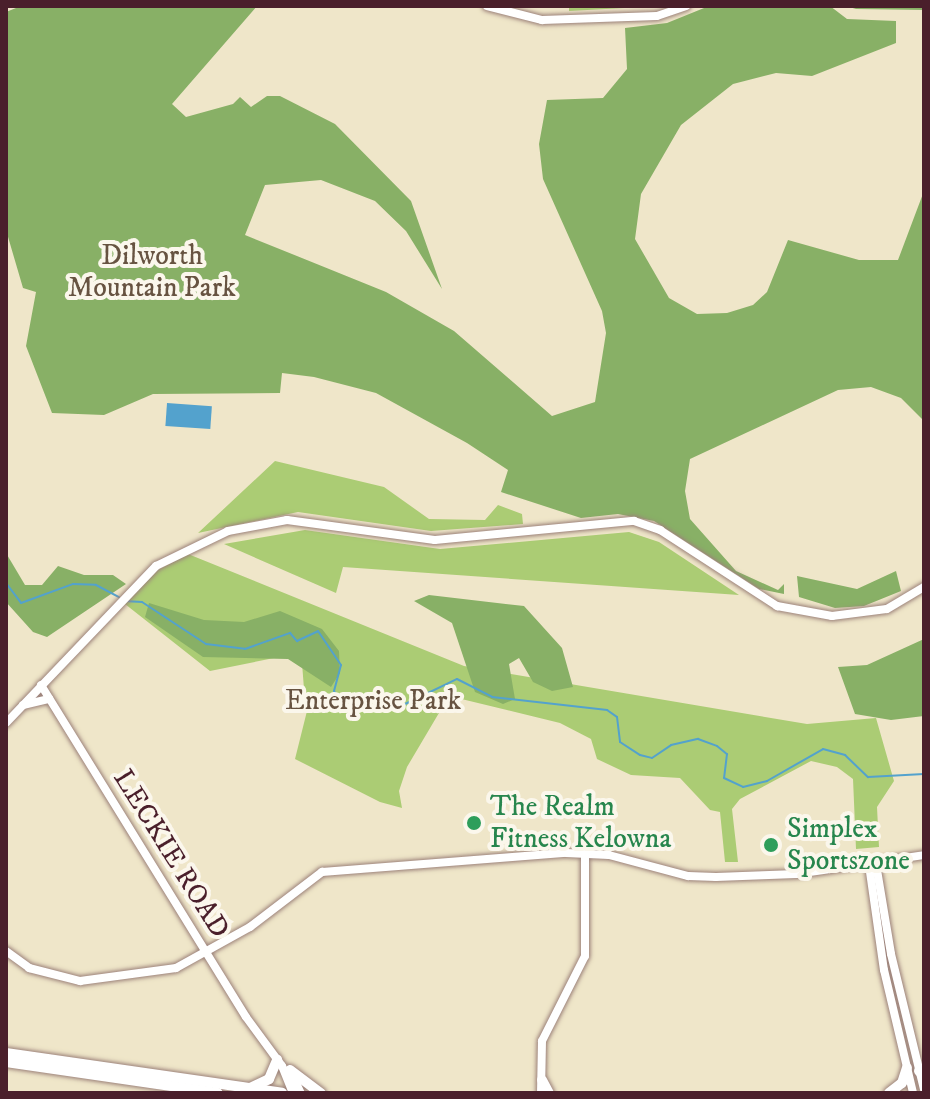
<!DOCTYPE html>
<style>
body{margin:0}
#map{position:relative;width:930px;height:1099px;overflow:hidden;background:#efe6c9;font-family:"IM FELL DW Pica",serif}
div>[style]{position:absolute}
.green>*{inset:0;background:#abcc74}
.forest>*{inset:0;background:#88b066}
.water>*{inset:0;background:#53a2cd;transform-origin:0 0}
.stream>*{height:2px;margin:-1px;padding:0 1px;transform-origin:1px;border-radius:1px;background:#53a2cd}
.roads{filter:drop-shadow(0 0 2px #9c827a) drop-shadow(0 0 2px #9c827a)}
.secondary>*{height:8px;margin:-4px;padding:0 4px;transform-origin:4px;border-radius:4px;background:#fff}
.highway>*{height:10px;margin:-5px;padding:0 5px;transform-origin:5px;border-radius:5px;background:#fff}
.dots>*{width:22px;height:22px;translate:-50% -50%;box-sizing:border-box;border:4px solid #fbf7ec;border-radius:50%}
span{translate:-50% -50%;white-space:nowrap;text-align:center;line-height:1.15;-webkit-text-stroke:8px #fbf7ec;paint-order:stroke}
.park-label{font-size:28px;color:#675341}
.leisure-label{font-size:28px;color:#27864d}
.left{translate:0 -50%;text-align:left}
.street-label{font-size:28px;color:#4a1f2b}
.frame{position:absolute;inset:0;border:8px solid #4a1f2b;pointer-events:none}
</style>
<div id="map">
<div class="green">
<div style="clip-path:polygon(569px 6px,661px 6px,569px 11px)"></div>
<div style="clip-path:polygon(275px 461px,384px 487px,429px 519px,485px 520px,498px 505px,522px 514px,523px 524px,431px 531px,298px 512px,198px 533px)"></div>
<div style="clip-path:polygon(305px 530px,440px 549px,629px 532px,659px 542px,739px 595px,343px 567px,336px 593px,224px 544px)"></div>
<div style="clip-path:polygon(188px 554px,464px 666px,807px 724px,876px 718px,894px 781px,877px 807px,879px 847px,856px 849px,853px 779px,837px 767px,811px 761px,740px 799px,732px 809px,738px 862px,725px 862px,720px 812px,710px 810px,680px 778px,631px 775px,597px 759px,591px 739px,560px 723px,449px 696px,407px 767px,399px 791px,402px 808px,380px 802px,295px 759px,310px 699px,304px 689px,302px 663px,289px 655px,210px 671px,125px 604px,158px 570px)"></div>
</div>
<div class="forest">
<div style="clip-path:polygon(21px 6px,257px 6px,172px 104px,186px 117px,233px 104px,240px 97px,251px 107px,267px 96px,280px 96px,335px 124px,411px 201px,442px 289px,406px 231px,375px 201px,321px 180px,265px 185px,245px 235px,386px 292px,454px 331px,552px 416px,595px 402px,606px 333px,602px 311px,543px 179px,539px 144px,547px 100px,603px 98px,627px 69px,625px 28px,667px 23px,709px 6px,830px 6px,847px 19px,896px 21px,896px 43px,812px 76px,776px 73px,733px 84px,681px 125px,641px 194px,635px 239px,669px 298px,697px 314px,727px 313px,753px 305px,767px 292px,788px 240px,859px 260px,898px 260px,924px 191px,924px 421px,901px 398px,871px 387px,838px 390px,690px 459px,685px 491px,690px 519px,736px 571px,778px 590px,784px 584px,784px 594px,759px 589px,654px 521px,618px 514px,581px 518px,501px 492px,508px 470px,467px 443px,376px 393px,314px 377px,282px 373px,280px 393px,153px 394px,104px 415px,52px 413px,26px 346px,36px 292px,23px 288px,6px 230px,6px 12px)"></div>
<div style="clip-path:polygon(846px 6px,924px 6px,924px 10px,856px 9px)"></div>
<div style="clip-path:polygon(6px 553px,25px 585px,42px 585px,58px 566px,84px 575px,113px 575px,126px 584px,47px 637px,33px 632px,6px 602px)"></div>
<div style="clip-path:polygon(896px 571px,901px 591px,864px 606px,835px 608px,799px 597px,797px 576px,857px 589px)"></div>
<div style="clip-path:polygon(429px 595px,524px 606px,562px 648px,573px 687px,552px 691px,533px 682px,519px 658px,509px 664px,515px 699px,503px 704px,475px 692px,452px 623px,414px 601px)"></div>
<div style="clip-path:polygon(149px 603px,204px 620px,244px 622px,280px 611px,322px 629px,339px 651px,340px 673px,331px 687px,288px 659px,203px 657px,145px 617px)"></div>
<div style="clip-path:polygon(924px 639px,924px 716px,891px 720px,855px 714px,838px 667px,867px 665px)"></div>
</div>
<div class="water">
<div style="left:167px;top:403px;width:45px;height:23px;rotate:4deg"></div>
</div>
<div class="stream">
<div style="left:6px;top:583px;width:25px;rotate:53deg"></div>
<div style="left:21px;top:603px;width:55px;rotate:-20.1deg"></div>
<div style="left:73px;top:584px;width:23px;rotate:2deg"></div>
<div style="left:96px;top:585px;width:26px;rotate:28deg"></div>
<div style="left:124px;top:601px;width:18px;rotate:3deg"></div>
<div style="left:142px;top:602px;width:77px;rotate:33.3deg"></div>
<div style="left:206px;top:644px;width:39px;rotate:7deg"></div>
<div style="left:245px;top:649px;width:48px;rotate:-19.6deg"></div>
<div style="left:290px;top:633px;width:11px;rotate:49deg"></div>
<div style="left:297px;top:641px;width:23px;rotate:-25deg"></div>
<div style="left:318px;top:631px;width:41px;rotate:55.9deg"></div>
<div style="left:341px;top:665px;width:27px;rotate:105deg"></div>
<div style="left:334px;top:691px;width:8px;rotate:60deg"></div>
<div style="left:338px;top:698px;width:26px;rotate:16deg"></div>
<div style="left:363px;top:705px;width:36px;rotate:3deg"></div>
<div style="left:399px;top:707px;width:64px;rotate:-25.8deg"></div>
<div style="left:457px;top:679px;width:39px;rotate:27deg"></div>
<div style="left:492px;top:697px;width:116px;rotate:6.4deg"></div>
<div style="left:607px;top:710px;width:12px;rotate:35deg"></div>
<div style="left:617px;top:717px;width:25px;rotate:83deg"></div>
<div style="left:620px;top:742px;width:24px;rotate:33deg"></div>
<div style="left:640px;top:755px;width:12px;rotate:14deg"></div>
<div style="left:652px;top:758px;width:23px;rotate:-34deg"></div>
<div style="left:671px;top:745px;width:28px;rotate:-13deg"></div>
<div style="left:698px;top:739px;width:20px;rotate:20deg"></div>
<div style="left:717px;top:746px;width:13px;rotate:39deg"></div>
<div style="left:727px;top:754px;width:24px;rotate:97deg"></div>
<div style="left:724px;top:778px;width:21px;rotate:25deg"></div>
<div style="left:743px;top:787px;width:25px;rotate:-14deg"></div>
<div style="left:767px;top:781px;width:64px;rotate:-29.7deg"></div>
<div style="left:823px;top:749px;width:23px;rotate:15deg"></div>
<div style="left:845px;top:755px;width:32px;rotate:44deg"></div>
<div style="left:868px;top:777px;width:56px;rotate:-3.1deg"></div>
</div>
<div class="roads">
<div class="secondary">
<div style="left:487px;top:6px;width:57px;rotate:14.3deg"></div>
<div style="left:542px;top:20px;width:115px;rotate:-2deg"></div>
<div style="left:657px;top:16px;width:31px;rotate:-19deg"></div>
<div style="left:41px;top:685px;width:390px;rotate:58.3deg"></div>
<div style="left:246px;top:1017px;width:61px;rotate:53.7deg"></div>
<div style="left:282px;top:1066px;width:29px;rotate:68deg"></div>
<div style="left:23px;top:705px;width:27px;rotate:-13deg"></div>
<div style="left:6px;top:723px;width:217px;rotate:-46.3deg"></div>
<div style="left:156px;top:566px;width:80px;rotate:-25.9deg"></div>
<div style="left:228px;top:531px;width:60px;rotate:-10.6deg"></div>
<div style="left:287px;top:520px;width:149px;rotate:7.7deg"></div>
<div style="left:435px;top:540px;width:200px;rotate:-5.5deg"></div>
<div style="left:634px;top:521px;width:28px;rotate:19deg"></div>
<div style="left:660px;top:530px;width:140px;rotate:33deg"></div>
<div style="left:777px;top:606px;width:56px;rotate:10.3deg"></div>
<div style="left:832px;top:616px;width:55px;rotate:-7.3deg"></div>
<div style="left:887px;top:609px;width:43px;rotate:-30.7deg"></div>
<div style="left:876px;top:864px;width:91px;rotate:80.5deg"></div>
<div style="left:891px;top:954px;width:139px;rotate:76.3deg"></div>
<div style="left:869px;top:865px;width:106px;rotate:81.9deg"></div>
<div style="left:884px;top:970px;width:126px;rotate:76.7deg"></div>
<div style="left:6px;top:951px;width:29px;rotate:36deg"></div>
<div style="left:29px;top:968px;width:53px;rotate:14.3deg"></div>
<div style="left:80px;top:981px;width:97px;rotate:-7.7deg"></div>
<div style="left:176px;top:968px;width:85px;rotate:-29deg"></div>
<div style="left:250px;top:927px;width:91px;rotate:-37.4deg"></div>
<div style="left:322px;top:872px;width:245px;rotate:-4.5deg"></div>
<div style="left:566px;top:853px;width:43px;rotate:2.7deg"></div>
<div style="left:609px;top:855px;width:82px;rotate:14.9deg"></div>
<div style="left:688px;top:876px;width:28px;rotate:2deg"></div>
<div style="left:716px;top:877px;width:80px;rotate:-2.1deg"></div>
<div style="left:796px;top:874px;width:129px;rotate:-8.4deg"></div>
<div style="left:291px;top:1072px;width:23px;rotate:65deg"></div>
<div style="left:541px;top:1093px;width:52px;rotate:-88.9deg"></div>
<div style="left:542px;top:1041px;width:95px;rotate:-63.2deg"></div>
<div style="left:585px;top:956px;width:102px;rotate:-90deg"></div>
</div>
<div class="highway">
<div style="left:6px;top:1053px;width:279px;rotate:8.2deg"></div>
<div style="left:6px;top:1062px;width:214px;rotate:8.3deg"></div>
<div style="left:290px;top:1070px;width:39px;rotate:37deg"></div>
<div style="left:919px;top:1071px;width:6px;rotate:39deg"></div>
<div style="left:542px;top:1080px;width:15px;rotate:62deg"></div>
<div style="left:250px;top:1088px;width:21px;rotate:-25deg"></div>
<div style="left:269px;top:1079px;width:21px;rotate:-67deg"></div>
<div style="left:889px;top:1093px;width:16px;rotate:-38deg"></div>
<div style="left:902px;top:1083px;width:16px;rotate:-72deg"></div>
</div>
</div>
<div class="dots">
<div style="left:474px;top:823px;background:#2e9e5b"></div>
<div style="left:771px;top:845px;background:#2e9e5b"></div>
</div>
<div class="park-label">
<span style="left:152px;top:272px">Dilworth<br>Mountain Park</span>
<span style="left:373px;top:701px">Enterprise Park</span>
</div>
<div class="leisure-label">
<span class="left" style="left:490px;top:823px">The Realm<br>Fitness Kelowna</span>
<span class="left" style="left:787px;top:845px">Simplex<br>Sportszone</span>
</div>
<div class="street-label">
<span style="left:171px;top:854px;rotate:58deg">LECKIE ROAD</span>
</div>
<div class="frame"></div>
</div>
